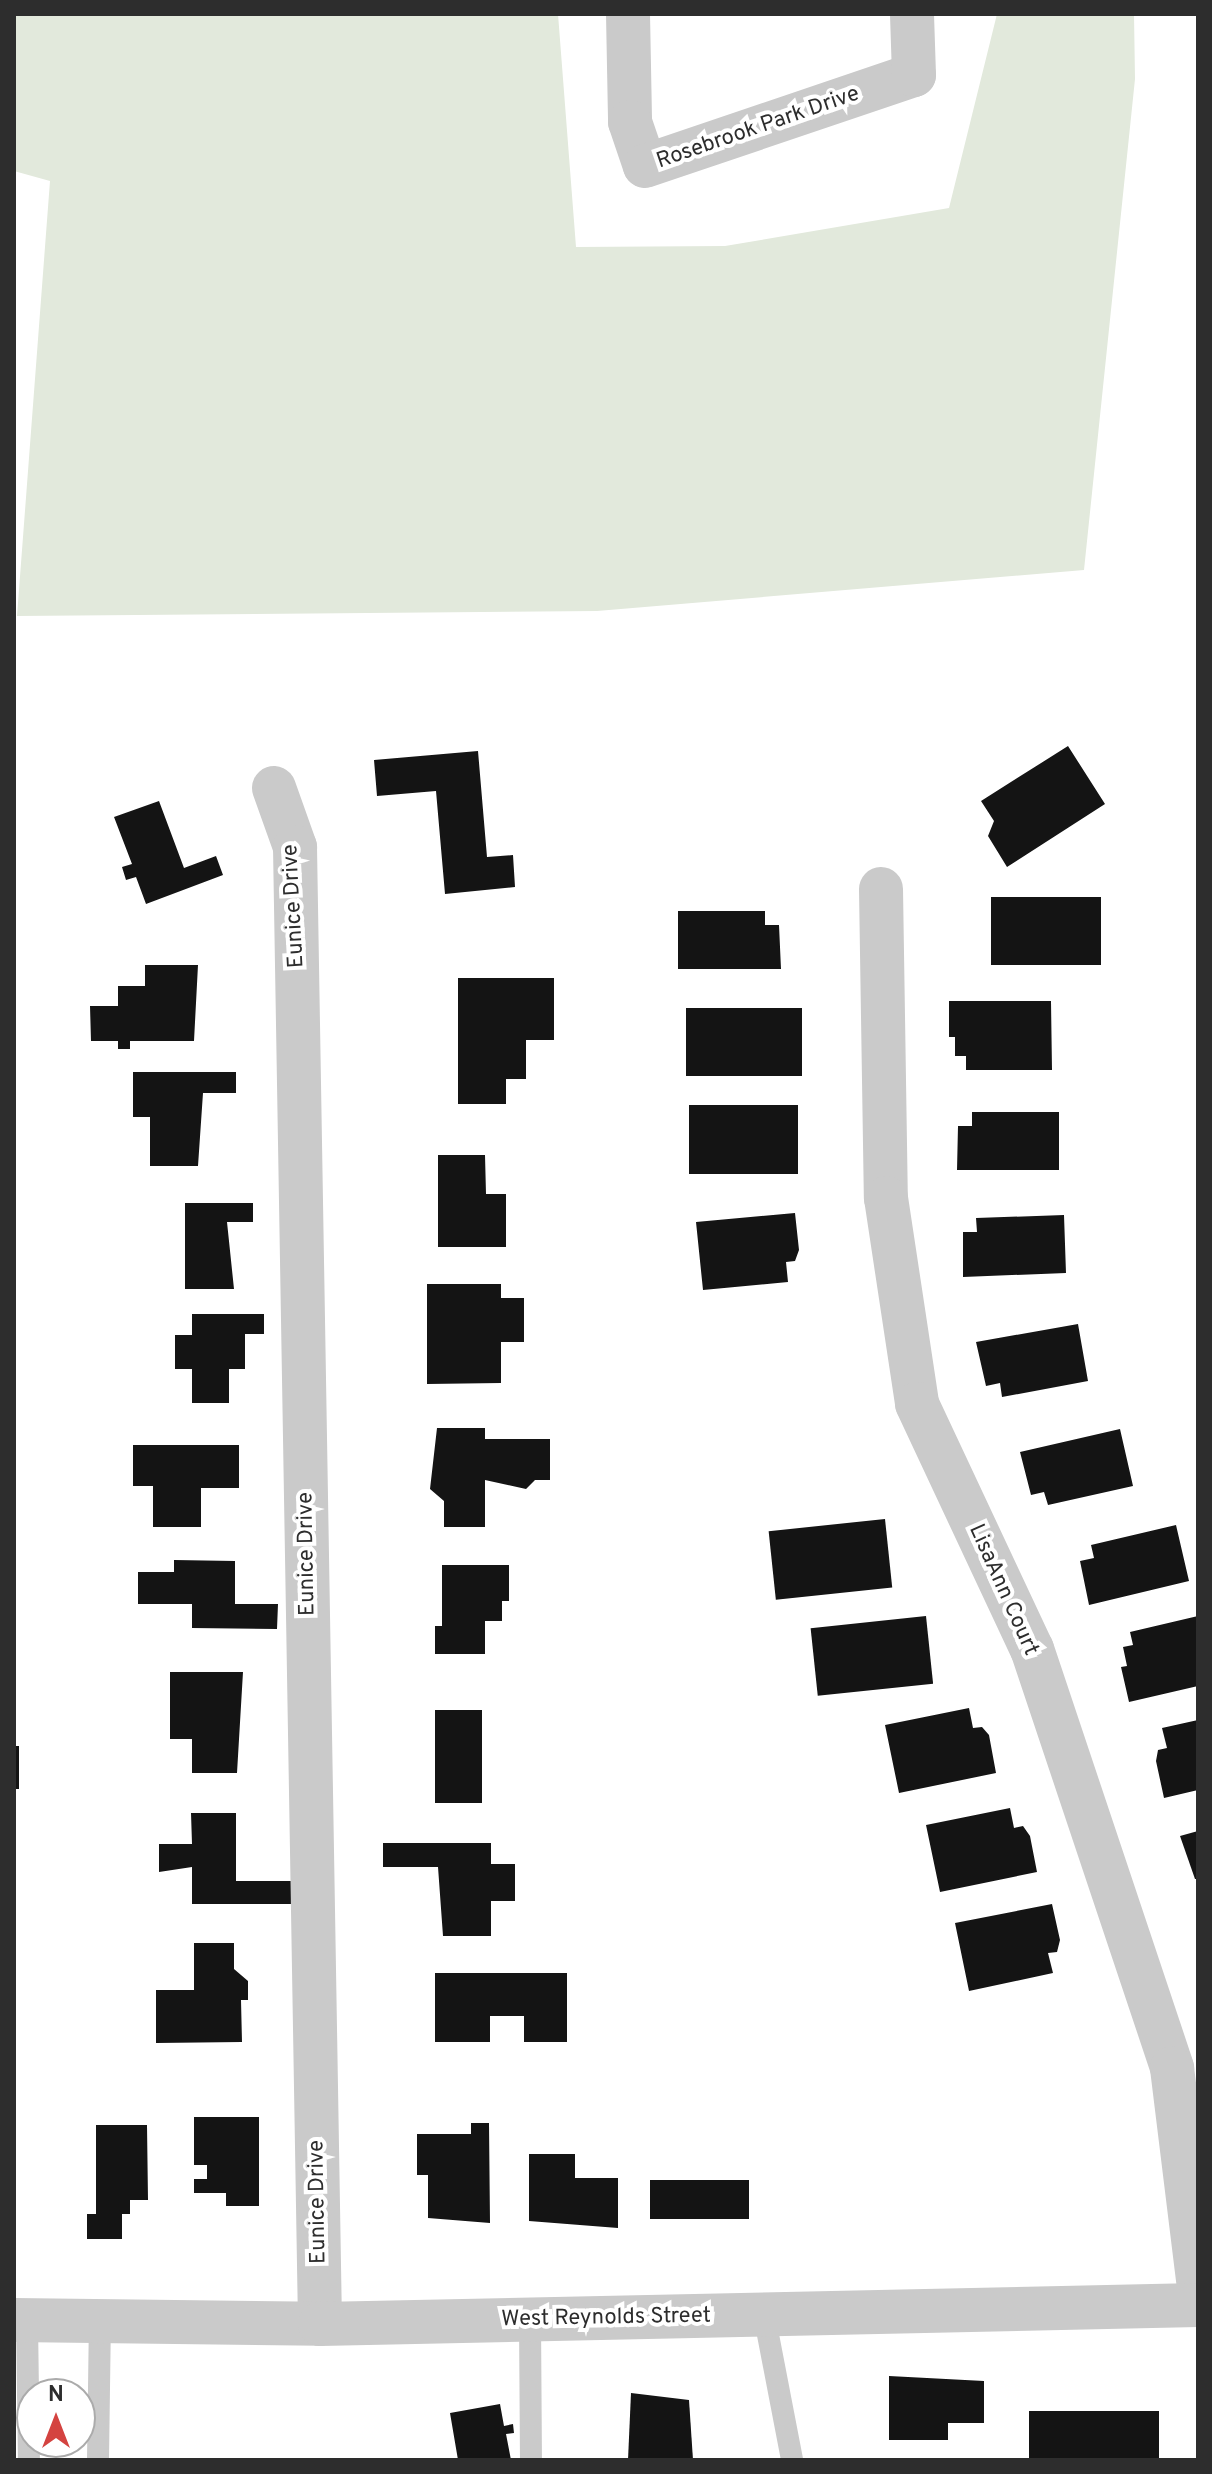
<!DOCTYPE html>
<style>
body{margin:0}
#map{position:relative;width:1212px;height:2474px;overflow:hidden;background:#fff;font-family:Overpass,sans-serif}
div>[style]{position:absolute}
.green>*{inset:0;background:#e2e9dc}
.building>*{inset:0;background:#141414;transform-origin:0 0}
.service>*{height:22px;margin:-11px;padding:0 11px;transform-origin:11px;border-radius:11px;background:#cacaca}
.minor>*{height:44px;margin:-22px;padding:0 22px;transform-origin:22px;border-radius:22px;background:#cacaca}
span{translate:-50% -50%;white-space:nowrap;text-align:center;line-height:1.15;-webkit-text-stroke:8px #fff;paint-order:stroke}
.street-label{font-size:22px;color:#2d2d2d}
.frame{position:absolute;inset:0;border:16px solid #2d2d2d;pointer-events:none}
.north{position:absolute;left:16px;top:2378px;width:80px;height:80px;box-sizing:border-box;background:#fff;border:2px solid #ababab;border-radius:50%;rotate:0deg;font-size:22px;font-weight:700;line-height:32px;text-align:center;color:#2d2d2d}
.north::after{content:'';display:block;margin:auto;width:28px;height:36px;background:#d44340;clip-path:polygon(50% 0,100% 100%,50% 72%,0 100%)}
</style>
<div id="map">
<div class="green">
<div style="clip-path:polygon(14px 14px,558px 14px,576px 247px,725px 246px,949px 208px,997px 14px,1134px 14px,1135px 79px,1084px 570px,597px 611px,17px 616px,50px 181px,14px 171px)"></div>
</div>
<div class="building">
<div style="clip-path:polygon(1068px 746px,1105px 804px,1007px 867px,988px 836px,994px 821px,981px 801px)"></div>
<div style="clip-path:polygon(478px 751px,487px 857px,513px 855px,515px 887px,445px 894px,436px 791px,377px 796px,374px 760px)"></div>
<div style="clip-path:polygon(159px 801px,184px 868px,216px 856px,223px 875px,146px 904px,136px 877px,126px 880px,122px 867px,132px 864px,114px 817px)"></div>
<div style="left:991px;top:897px;width:110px;height:68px"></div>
<div style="clip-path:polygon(678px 911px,765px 911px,765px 925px,779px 925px,781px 969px,678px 969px)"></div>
<div style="clip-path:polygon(145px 965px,198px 965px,194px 1041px,130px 1041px,130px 1049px,118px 1049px,118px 1041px,91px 1041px,90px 1006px,118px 1006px,118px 986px,145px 986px)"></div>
<div style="clip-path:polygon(458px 978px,554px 978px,554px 1040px,526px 1040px,526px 1079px,506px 1079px,506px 1104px,458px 1104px)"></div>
<div style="clip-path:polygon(949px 1001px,1051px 1001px,1052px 1070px,966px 1070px,966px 1056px,955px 1056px,955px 1037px,949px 1037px)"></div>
<div style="left:686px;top:1008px;width:116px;height:68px"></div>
<div style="clip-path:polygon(133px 1072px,236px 1072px,236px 1093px,203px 1093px,198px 1166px,150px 1166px,150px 1117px,133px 1117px)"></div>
<div style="left:689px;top:1105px;width:109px;height:69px"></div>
<div style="clip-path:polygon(972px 1112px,1059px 1112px,1059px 1170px,957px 1170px,958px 1126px,972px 1126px)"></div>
<div style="clip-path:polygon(438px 1155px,485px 1155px,486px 1194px,506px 1194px,506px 1247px,438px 1247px)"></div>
<div style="clip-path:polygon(185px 1203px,253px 1203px,253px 1222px,227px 1222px,234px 1289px,185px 1289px)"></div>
<div style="clip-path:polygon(795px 1213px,799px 1250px,795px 1261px,786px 1262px,788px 1282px,703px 1290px,696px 1222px)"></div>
<div style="clip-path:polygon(1064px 1215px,1066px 1273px,963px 1277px,963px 1232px,977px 1232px,976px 1218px)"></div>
<div style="clip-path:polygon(427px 1284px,501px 1284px,501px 1298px,524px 1298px,524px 1342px,501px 1342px,501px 1383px,427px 1384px)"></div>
<div style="clip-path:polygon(192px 1314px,264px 1314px,264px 1334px,245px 1334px,245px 1369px,229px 1369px,229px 1403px,192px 1403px,192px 1369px,175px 1369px,175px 1335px,192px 1335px)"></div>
<div style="clip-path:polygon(1078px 1324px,1088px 1381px,1002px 1397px,1000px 1383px,986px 1386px,976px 1342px)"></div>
<div style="clip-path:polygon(437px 1428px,485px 1428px,485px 1439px,550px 1439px,550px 1480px,535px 1480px,526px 1489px,485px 1480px,485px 1527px,444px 1527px,444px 1501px,430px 1489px)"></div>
<div style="clip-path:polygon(1120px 1429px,1133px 1486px,1048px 1505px,1044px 1492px,1031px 1495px,1020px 1452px)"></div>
<div style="clip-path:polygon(133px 1445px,239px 1445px,239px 1488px,201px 1488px,201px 1527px,153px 1527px,153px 1486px,133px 1486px)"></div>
<div style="left:885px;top:1519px;width:69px;height:117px;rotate:84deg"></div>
<div style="clip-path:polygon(1176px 1525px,1189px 1581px,1089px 1605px,1080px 1561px,1094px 1558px,1091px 1545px)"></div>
<div style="clip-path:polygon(174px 1560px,235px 1561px,235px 1604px,278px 1604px,277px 1629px,192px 1628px,192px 1604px,138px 1604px,138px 1572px,174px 1572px)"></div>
<div style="clip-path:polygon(442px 1565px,509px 1565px,509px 1601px,502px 1601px,502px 1621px,485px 1621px,485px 1654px,435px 1654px,435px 1626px,442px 1626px)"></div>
<div style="left:926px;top:1616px;width:68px;height:116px;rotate:84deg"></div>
<div style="clip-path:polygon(1198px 1616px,1198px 1686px,1129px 1702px,1121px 1667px,1127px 1666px,1123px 1647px,1133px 1645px,1130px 1632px)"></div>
<div style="clip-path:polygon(170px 1672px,243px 1672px,237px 1773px,192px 1773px,192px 1739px,170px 1739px)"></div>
<div style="clip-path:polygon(969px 1708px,973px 1728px,982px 1727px,989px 1735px,996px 1773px,899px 1793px,885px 1725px)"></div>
<div style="left:435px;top:1710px;width:47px;height:93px"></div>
<div style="clip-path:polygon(1198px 1720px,1198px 1790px,1164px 1798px,1156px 1761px,1158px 1750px,1167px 1748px,1162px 1728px)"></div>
<div style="left:14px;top:1746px;width:5px;height:43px"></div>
<div style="clip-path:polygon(1010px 1808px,1014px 1828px,1023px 1826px,1030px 1836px,1037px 1872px,940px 1892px,926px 1825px)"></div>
<div style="clip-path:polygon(191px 1813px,236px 1813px,236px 1881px,296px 1881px,296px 1904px,192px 1904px,192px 1867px,159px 1872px,159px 1844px,192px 1844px)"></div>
<div style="clip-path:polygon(1198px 1831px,1198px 1879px,1195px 1879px,1180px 1836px)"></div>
<div style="clip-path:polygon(383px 1843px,491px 1843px,491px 1864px,515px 1864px,515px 1901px,491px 1901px,491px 1936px,443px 1936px,438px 1867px,383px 1867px)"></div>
<div style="clip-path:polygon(1052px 1904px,1060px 1940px,1057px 1952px,1048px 1953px,1053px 1973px,969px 1991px,955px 1923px)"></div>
<div style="clip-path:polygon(194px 1943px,234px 1943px,234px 1969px,248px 1981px,248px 2000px,241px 2000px,242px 2042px,156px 2043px,156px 1990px,194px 1990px)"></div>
<div style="clip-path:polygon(435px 1973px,567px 1973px,567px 2042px,524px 2042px,524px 2016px,490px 2016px,490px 2042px,435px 2042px)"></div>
<div style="clip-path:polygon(194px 2117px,259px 2117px,259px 2206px,226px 2206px,226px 2193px,194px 2193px,194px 2179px,207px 2179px,207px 2165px,194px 2165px)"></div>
<div style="clip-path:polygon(471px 2123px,489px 2123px,490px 2223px,428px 2218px,428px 2175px,417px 2175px,417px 2134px,471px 2134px)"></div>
<div style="clip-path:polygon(96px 2125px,147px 2125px,148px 2200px,130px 2200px,130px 2214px,122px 2214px,122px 2239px,87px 2239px,87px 2214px,96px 2214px)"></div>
<div style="clip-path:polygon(529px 2154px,575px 2154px,575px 2178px,618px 2178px,618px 2228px,529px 2221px)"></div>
<div style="left:650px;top:2180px;width:99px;height:39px"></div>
<div style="clip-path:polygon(889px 2376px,984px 2381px,984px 2423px,948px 2423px,948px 2440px,889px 2440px)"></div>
<div style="clip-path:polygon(631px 2393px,689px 2400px,693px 2460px,628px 2460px)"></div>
<div style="clip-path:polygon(500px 2404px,504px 2426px,513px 2424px,514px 2433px,506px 2434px,511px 2460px,458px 2460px,450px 2413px)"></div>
<div style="left:1029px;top:2411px;width:130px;height:49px"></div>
</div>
<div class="service">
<div style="left:764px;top:2314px;width:149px;rotate:79.1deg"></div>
<div style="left:530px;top:2320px;width:140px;rotate:89.6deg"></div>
<div style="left:27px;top:2322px;width:138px;rotate:89.2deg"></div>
<div style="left:98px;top:2460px;width:137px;rotate:-89.2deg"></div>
</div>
<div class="minor">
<div style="left:628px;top:14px;width:108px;rotate:88.9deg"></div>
<div style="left:630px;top:122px;width:46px;rotate:71.2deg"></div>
<div style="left:645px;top:166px;width:284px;rotate:-18.7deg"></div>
<div style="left:914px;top:75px;width:61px;rotate:-91.9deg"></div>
<div style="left:274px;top:788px;width:63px;rotate:70.4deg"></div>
<div style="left:295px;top:847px;width:1477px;rotate:89.03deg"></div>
<div style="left:881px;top:889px;width:309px;rotate:89.1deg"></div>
<div style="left:886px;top:1198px;width:208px;rotate:81.4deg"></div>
<div style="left:917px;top:1404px;width:271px;rotate:64.9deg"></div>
<div style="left:1032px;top:1649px;width:442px;rotate:71.5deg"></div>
<div style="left:1172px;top:2068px;width:215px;rotate:83deg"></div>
<div style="left:14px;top:2320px;width:306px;rotate:0.7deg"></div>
<div style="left:320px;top:2324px;width:878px;rotate:-1.24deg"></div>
</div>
<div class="street-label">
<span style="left:758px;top:128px;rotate:-19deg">Rosebrook Park Drive</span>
<span style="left:294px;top:906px;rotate:-93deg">Eunice Drive</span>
<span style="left:307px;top:1554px;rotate:-91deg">Eunice Drive</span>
<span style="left:1003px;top:1590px;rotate:66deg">LisaAnn Court</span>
<span style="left:318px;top:2202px;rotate:-91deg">Eunice Drive</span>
<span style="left:606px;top:2318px;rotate:-1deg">West Reynolds Street</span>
</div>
<div class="frame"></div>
<div class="north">N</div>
</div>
